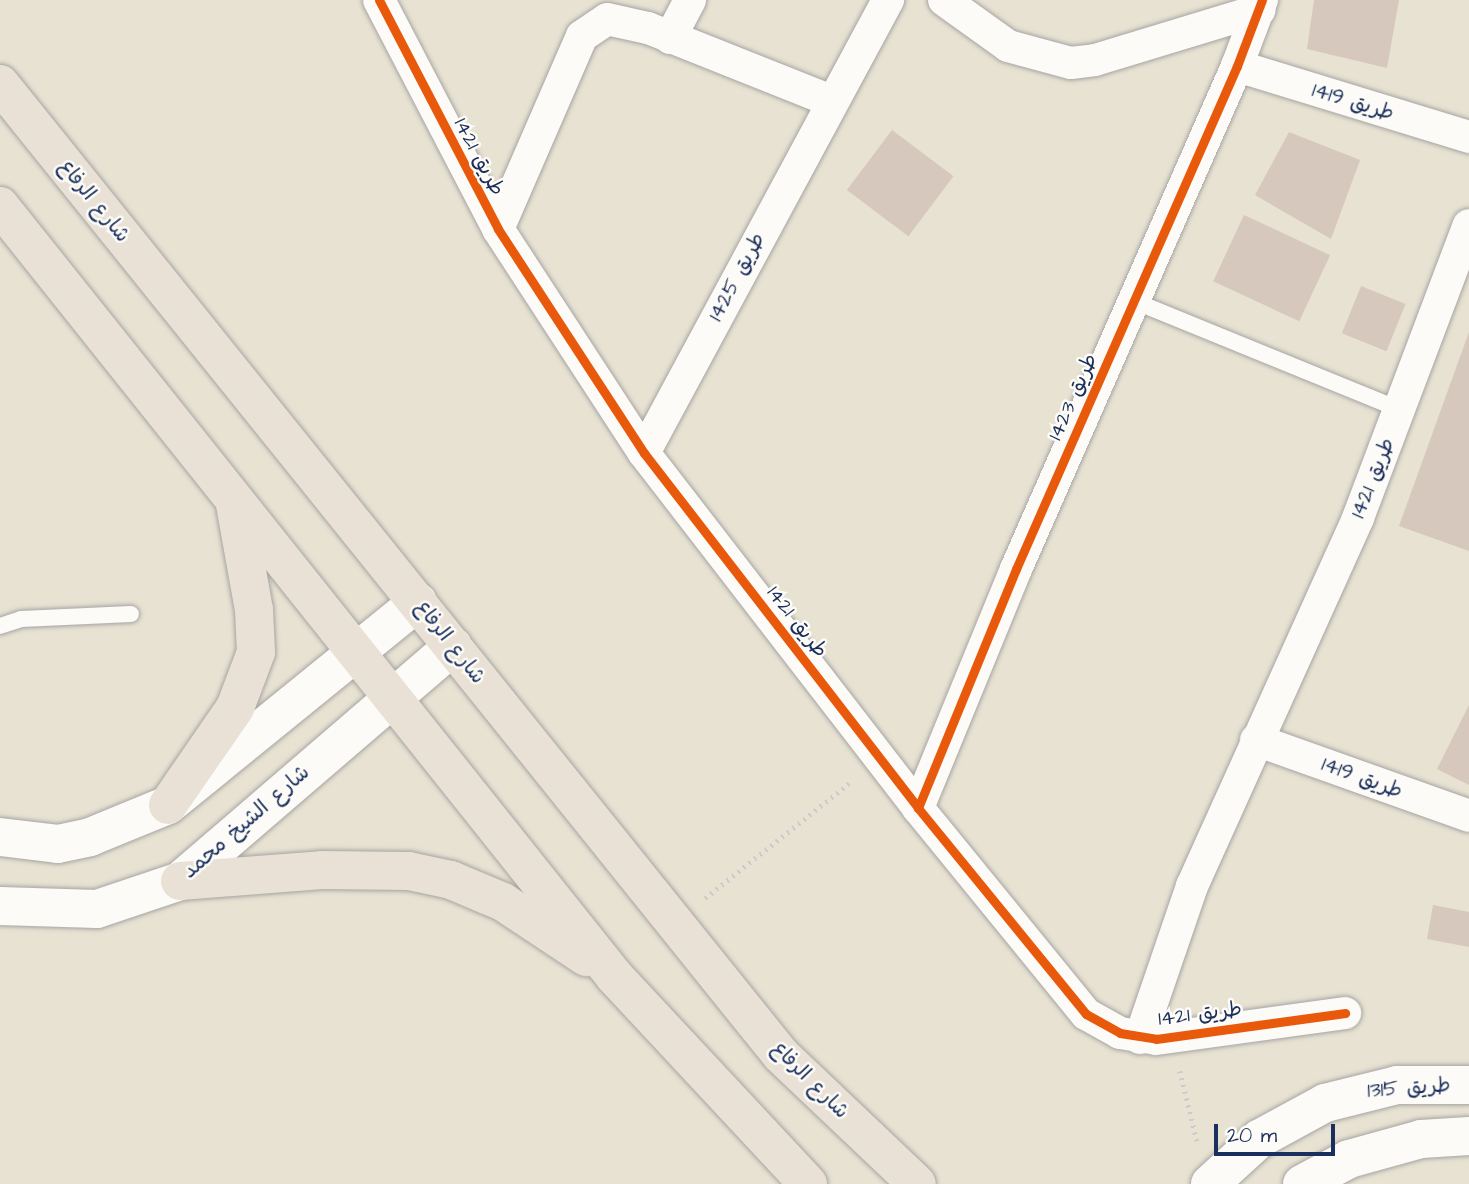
<!DOCTYPE html>
<meta charset="utf-8">
<style>
body{margin:0}
#map{position:relative;width:1469px;height:1184px;overflow:hidden;background:#e8e2d3;font-family:"Architects Daughter","Playpen Sans Arabic",sans-serif}
div>[style]{position:absolute}
.building>*{inset:0;background:#d6c8bc;transform-origin:0 0}
.path>*{height:4.5px;margin-top:-2.25px;transform-origin:0;background:repeating-linear-gradient(90deg,#cbcbcb 0 2px,transparent 0 7px)}
.roads{filter:drop-shadow(0 0 2px #a6a5a2) drop-shadow(0 0 2px #a6a5a2)}
.service>*{height:16px;margin:-8px;padding:0 8px;transform-origin:8px;border-radius:8px;background:#fcfbf8}
.minor>*{height:32px;margin:-16px;padding:0 16px;transform-origin:16px;border-radius:16px;background:#fcfbf8}
.tertiary>*{height:38px;margin:-19px;padding:0 19px;transform-origin:19px;border-radius:19px;background:#fcfbf8}
.primary>*{height:38px;margin:-19px;padding:0 19px;transform-origin:19px;border-radius:19px;background:#e9e1d5}
.cycleway>*{height:9px;margin:-4.5px;padding:0 4.5px;transform-origin:4.5px;border-radius:4.5px;background:#e8590c}
span{translate:-50% -50%;white-space:nowrap;text-align:center;line-height:1.15;-webkit-text-stroke:5px #fdfcf7;paint-order:stroke}
.street-label{font-size:21px;color:#1b2f5e}
.scale{position:absolute;left:1214px;top:1124px;width:121px;height:32px;box-sizing:border-box;border:4px solid #1b2f5e;border-top:0;padding-left:9px;font-size:21px;line-height:24px;white-space:nowrap;color:#1b2f5e;-webkit-text-stroke:5px #fdfcf7;paint-order:stroke}
</style>
<div id="map">
<div class="building">
<div style="clip-path:polygon(1314px 0,1399px 0,1387px 68px,1307px 49px)"></div>
<div style="left:892px;top:130px;width:77px;height:75px;rotate:37deg"></div>
<div style="clip-path:polygon(1289px 132px,1360px 160px,1331px 239px,1255px 195px)"></div>
<div style="left:1244px;top:215px;width:95px;height:73px;rotate:25deg"></div>
<div style="left:1361px;top:286px;width:48px;height:51px;rotate:22deg"></div>
<div style="clip-path:polygon(1469px 332px,1469px 551px,1399px 526px)"></div>
<div style="clip-path:polygon(1469px 705px,1469px 785px,1437px 769px)"></div>
<div style="clip-path:polygon(1433px 905px,1469px 912px,1469px 947px,1427px 939px)"></div>
</div>
<div class="path">
<div style="left:705px;top:898px;width:188px;rotate:-38.5deg"></div>
<div style="left:1180px;top:1071px;width:72px;rotate:76.3deg"></div>
</div>
<div class="roads">
<div class="service">
<div style="left:1134px;top:301px;width:288px;rotate:22.2deg"></div>
<div style="left:0;top:626px;width:22px;rotate:-18deg"></div>
<div style="left:21px;top:619px;width:110px;rotate:-2.6deg"></div>
</div>
<div class="minor">
<div style="left:379px;top:0;width:258px;rotate:62.5deg"></div>
<div style="left:498px;top:229px;width:267px;rotate:56.9deg"></div>
<div style="left:644px;top:453px;width:448px;rotate:52.3deg"></div>
<div style="left:918px;top:808px;width:266px;rotate:50.8deg"></div>
<div style="left:1086px;top:1014px;width:39px;rotate:29deg"></div>
<div style="left:1120px;top:1033px;width:36px;rotate:9deg"></div>
<div style="left:1156px;top:1039px;width:191px;rotate:-7.8deg"></div>
<div style="left:944px;top:0;width:79px;rotate:35.7deg"></div>
<div style="left:1008px;top:46px;width:65px;rotate:15.1deg"></div>
<div style="left:1071px;top:63px;width:24px;rotate:-7deg"></div>
<div style="left:1095px;top:60px;width:172px;rotate:-16.9deg"></div>
<div style="left:670px;top:38px;width:43px;rotate:-62.2deg"></div>
<div style="left:1237px;top:66px;width:243px;rotate:17deg"></div>
<div style="left:498px;top:229px;width:210px;rotate:-66.5deg"></div>
<div style="left:582px;top:36px;width:30px;rotate:-34deg"></div>
<div style="left:607px;top:19px;width:42px;rotate:12.4deg"></div>
<div style="left:648px;top:28px;width:197px;rotate:21.7deg"></div>
<div style="left:644px;top:453px;width:515px;rotate:-61.69deg"></div>
<div style="left:1256px;top:740px;width:226px;rotate:19.6deg"></div>
<div style="left:918px;top:808px;width:258px;rotate:-67.7deg"></div>
<div style="left:1016px;top:569px;width:549px;rotate:-66.28deg"></div>
<div style="left:1237px;top:66px;width:71px;rotate:-69.3deg"></div>
<div style="left:1140px;top:1038px;width:161px;rotate:-71.1deg"></div>
<div style="left:1192px;top:886px;width:404px;rotate:-65.7deg"></div>
<div style="left:1358px;top:518px;width:313px;rotate:-69.3deg"></div>
</div>
<div class="tertiary">
<div style="left:0;top:837px;width:58px;rotate:6.9deg"></div>
<div style="left:58px;top:844px;width:33px;rotate:-12deg"></div>
<div style="left:90px;top:837px;width:84px;rotate:-22.3deg"></div>
<div style="left:168px;top:805px;width:322px;rotate:-39.1deg"></div>
<div style="left:0;top:906px;width:97px;rotate:1.8deg"></div>
<div style="left:97px;top:909px;width:88px;rotate:-18.6deg"></div>
<div style="left:180px;top:881px;width:360px;rotate:-40.7deg"></div>
<div style="left:1210px;top:1184px;width:67px;rotate:-42.6deg"></div>
<div style="left:1259px;top:1139px;width:75px;rotate:-28.6deg"></div>
<div style="left:1325px;top:1103px;width:74px;rotate:-14deg"></div>
<div style="left:1397px;top:1085px;width:72px"></div>
<div style="left:1302px;top:1184px;width:53px;rotate:-28deg"></div>
<div style="left:1349px;top:1159px;width:75px;rotate:-15.5deg"></div>
<div style="left:1421px;top:1139px;width:48px;rotate:-3.6deg"></div>
</div>
<div class="primary">
<div style="left:0;top:84px;width:1246px;rotate:51.19deg"></div>
<div style="left:781px;top:1055px;width:187px;rotate:43.5deg"></div>
<div style="left:0;top:206px;width:986px;rotate:51.42deg"></div>
<div style="left:615px;top:977px;width:283px;rotate:47deg"></div>
<div style="left:168px;top:805px;width:118px;rotate:-55.4deg"></div>
<div style="left:235px;top:708px;width:60px;rotate:-69.4deg"></div>
<div style="left:256px;top:652px;width:42px;rotate:-92.7deg"></div>
<div style="left:254px;top:610px;width:108px;rotate:-100.2deg"></div>
<div style="left:180px;top:881px;width:142px;rotate:-4.4deg"></div>
<div style="left:322px;top:870px;width:87px;rotate:0.7deg"></div>
<div style="left:409px;top:871px;width:43px;rotate:12.1deg"></div>
<div style="left:451px;top:880px;width:56px;rotate:22.9deg"></div>
<div style="left:503px;top:902px;width:100px;rotate:33.5deg"></div>
</div>
</div>
<div class="cycleway">
<div style="left:379px;top:0;width:258px;rotate:62.5deg"></div>
<div style="left:498px;top:229px;width:267px;rotate:56.9deg"></div>
<div style="left:644px;top:453px;width:448px;rotate:52.3deg"></div>
<div style="left:918px;top:808px;width:266px;rotate:50.8deg"></div>
<div style="left:1086px;top:1014px;width:39px;rotate:29deg"></div>
<div style="left:1120px;top:1033px;width:36px;rotate:9deg"></div>
<div style="left:1156px;top:1039px;width:191px;rotate:-7.8deg"></div>
<div style="left:918px;top:808px;width:258px;rotate:-67.7deg"></div>
<div style="left:1016px;top:569px;width:549px;rotate:-66.28deg"></div>
<div style="left:1237px;top:66px;width:71px;rotate:-69.3deg"></div>
</div>
<div class="street-label">
<span style="left:1353px;top:102px;rotate:17deg">طريق 1419</span>
<span style="left:479px;top:157px;rotate:62deg">طريق 1421</span>
<span style="left:94px;top:201px;rotate:51deg">شارع الرفاع</span>
<span style="left:737px;top:277px;rotate:-62deg">طريق 1425</span>
<span style="left:1073px;top:397px;rotate:-66deg">طريق 1423</span>
<span style="left:1373px;top:478px;rotate:-68deg">طريق 1421</span>
<span style="left:797px;top:622px;rotate:52deg">طريق 1421</span>
<span style="left:450px;top:642px;rotate:52deg">شارع الرفاع</span>
<span style="left:1362px;top:778px;rotate:20deg">طريق 1419</span>
<span style="left:246px;top:822px;rotate:-41deg">شارع الشيخ محمد</span>
<span style="left:1200px;top:1014px;rotate:-7deg">طريق 1421</span>
<span style="left:810px;top:1080px;rotate:45deg">شارع الرفاع</span>
<span style="left:1409px;top:1088px;rotate:-4deg">طريق 1315</span>
</div>
<div class="scale">20 m</div>
</div>
